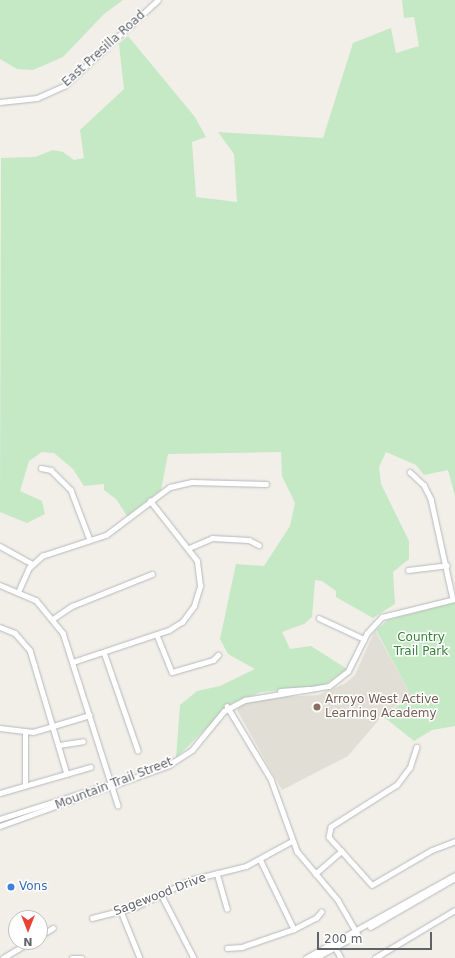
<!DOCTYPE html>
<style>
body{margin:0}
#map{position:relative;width:455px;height:958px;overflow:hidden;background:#f1efe8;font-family:"DejaVu Sans",sans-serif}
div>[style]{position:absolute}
.education>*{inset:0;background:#e1ded6}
.green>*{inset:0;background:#c5e8c5}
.roads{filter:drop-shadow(0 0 1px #b5b8bc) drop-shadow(0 0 1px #b5b8bc)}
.minor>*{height:4.5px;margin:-2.25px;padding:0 2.25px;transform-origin:2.25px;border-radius:2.25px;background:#fff}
.dots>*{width:11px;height:11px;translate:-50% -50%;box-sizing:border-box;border:2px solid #fff;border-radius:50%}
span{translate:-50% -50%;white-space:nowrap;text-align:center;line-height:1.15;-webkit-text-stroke:3px #fff;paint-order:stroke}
.street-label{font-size:12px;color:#5f6368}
.park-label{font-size:12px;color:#348238}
.education-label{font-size:12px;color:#785e54}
.left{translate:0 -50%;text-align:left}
.shop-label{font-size:12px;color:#366cbe}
.north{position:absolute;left:8px;top:910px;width:40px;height:40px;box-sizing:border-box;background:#fff;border:1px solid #bfc1c3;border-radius:50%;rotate:180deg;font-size:11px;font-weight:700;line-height:16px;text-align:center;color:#5f6368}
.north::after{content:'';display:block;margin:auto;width:14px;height:18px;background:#ea4335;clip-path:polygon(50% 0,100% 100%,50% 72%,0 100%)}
.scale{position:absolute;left:317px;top:932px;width:115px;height:18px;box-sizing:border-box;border:2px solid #5f6368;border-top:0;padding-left:5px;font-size:12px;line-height:14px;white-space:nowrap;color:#5f6368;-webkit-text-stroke:3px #fff;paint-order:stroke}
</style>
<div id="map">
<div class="education">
<div style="clip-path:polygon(375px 630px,411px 695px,383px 715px,348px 756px,282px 790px,237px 710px,241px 704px,264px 698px,318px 695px,346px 683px,355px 675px)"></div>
</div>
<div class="green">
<div style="clip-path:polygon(0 0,123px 0,104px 14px,63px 57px,33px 70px,17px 69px,0 59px)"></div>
<div style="clip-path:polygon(402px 0,455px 0,455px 496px,448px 470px,424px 475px,416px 465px,386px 452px,379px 467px,381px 484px,409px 541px,409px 559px,393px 572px,395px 604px,373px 618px,336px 597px,336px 591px,322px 581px,315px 580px,312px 617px,304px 624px,282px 632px,290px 649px,311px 646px,347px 669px,322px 687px,261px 692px,232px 703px,176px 758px,180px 705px,197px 691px,220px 686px,255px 669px,228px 654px,220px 639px,236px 564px,264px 566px,290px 526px,295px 503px,282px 476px,281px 452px,168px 454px,161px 490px,127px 516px,116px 499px,104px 490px,104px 484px,84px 486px,73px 469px,54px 453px,42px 452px,29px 461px,20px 491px,42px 501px,45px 514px,27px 523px,0 512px,1px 158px,35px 157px,53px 150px,63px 152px,74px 160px,84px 158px,80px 130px,124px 89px,119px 44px,128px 36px,195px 117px,206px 137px,192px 142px,196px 197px,237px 202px,234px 154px,218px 132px,323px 138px,353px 43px,391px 28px,396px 53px,419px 46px,414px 17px,404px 18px)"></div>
<div style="clip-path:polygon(455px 602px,455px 726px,432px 730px,414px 741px,384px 717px,411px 695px,376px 630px,388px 620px)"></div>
</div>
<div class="roads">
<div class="minor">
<div style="left:0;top:102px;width:37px;rotate:-6deg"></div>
<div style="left:37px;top:98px;width:30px;rotate:-24deg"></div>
<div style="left:64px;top:86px;width:127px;rotate:-42.5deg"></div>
<div style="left:41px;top:468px;width:10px;rotate:11deg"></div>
<div style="left:51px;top:470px;width:28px;rotate:45deg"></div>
<div style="left:71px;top:490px;width:53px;rotate:69.2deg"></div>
<div style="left:410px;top:472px;width:19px;rotate:43deg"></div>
<div style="left:424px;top:485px;width:16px;rotate:63deg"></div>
<div style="left:431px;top:499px;width:102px;rotate:77.6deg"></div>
<div style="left:0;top:546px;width:37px;rotate:29deg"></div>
<div style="left:189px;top:548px;width:25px;rotate:-23deg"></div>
<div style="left:212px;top:538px;width:37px;rotate:3deg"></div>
<div style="left:249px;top:540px;width:11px;rotate:27deg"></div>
<div style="left:408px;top:570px;width:39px;rotate:-7deg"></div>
<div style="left:0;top:585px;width:39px;rotate:23deg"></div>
<div style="left:36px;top:600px;width:43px;rotate:50.7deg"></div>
<div style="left:63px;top:633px;width:181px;rotate:72.3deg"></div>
<div style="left:19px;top:590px;width:24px;rotate:-66deg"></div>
<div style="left:29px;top:568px;width:18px;rotate:-43deg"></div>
<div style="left:42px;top:556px;width:67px;rotate:-18.2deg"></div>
<div style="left:106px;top:535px;width:80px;rotate:-36.9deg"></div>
<div style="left:170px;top:487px;width:23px;rotate:-13deg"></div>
<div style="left:192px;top:482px;width:74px;rotate:1.5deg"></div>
<div style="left:54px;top:618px;width:22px;rotate:-34deg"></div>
<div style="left:72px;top:606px;width:86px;rotate:-21.8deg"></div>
<div style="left:319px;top:618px;width:50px;rotate:25deg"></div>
<div style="left:0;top:627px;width:16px;rotate:22deg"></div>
<div style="left:15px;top:633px;width:23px;rotate:49deg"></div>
<div style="left:30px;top:650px;width:129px;rotate:73.4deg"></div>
<div style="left:157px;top:635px;width:40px;rotate:68deg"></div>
<div style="left:172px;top:672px;width:43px;rotate:-16.3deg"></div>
<div style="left:213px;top:660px;width:7px;rotate:-45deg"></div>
<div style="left:104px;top:652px;width:104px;rotate:70.9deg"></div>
<div style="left:73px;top:662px;width:101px;rotate:-18.4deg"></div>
<div style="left:169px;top:630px;width:15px;rotate:-32deg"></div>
<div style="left:182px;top:622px;width:20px;rotate:-53deg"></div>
<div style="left:194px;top:606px;width:21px;rotate:-73deg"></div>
<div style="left:200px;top:586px;width:25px;rotate:-97deg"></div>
<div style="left:197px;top:561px;width:76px;rotate:-128.1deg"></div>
<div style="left:280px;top:691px;width:28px;rotate:-4deg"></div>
<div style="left:227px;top:706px;width:85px;rotate:58.9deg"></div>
<div style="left:271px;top:779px;width:77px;rotate:70.1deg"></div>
<div style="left:297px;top:851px;width:64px;rotate:50.1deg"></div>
<div style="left:338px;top:900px;width:39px;rotate:60deg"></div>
<div style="left:0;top:728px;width:33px;rotate:7deg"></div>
<div style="left:33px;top:732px;width:59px;rotate:-16.6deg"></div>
<div style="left:59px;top:745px;width:24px;rotate:-9deg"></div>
<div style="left:417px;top:747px;width:22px;rotate:108deg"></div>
<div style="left:410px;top:768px;width:21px;rotate:127deg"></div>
<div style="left:397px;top:785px;width:78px;rotate:147.5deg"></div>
<div style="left:331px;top:827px;width:10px;rotate:101deg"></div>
<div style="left:329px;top:837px;width:64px;rotate:48.1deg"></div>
<div style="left:372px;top:885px;width:69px;rotate:-30.3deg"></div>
<div style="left:432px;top:850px;width:25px;rotate:-21deg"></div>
<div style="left:25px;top:784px;width:52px;rotate:-90deg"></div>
<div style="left:0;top:793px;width:94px;rotate:-16.1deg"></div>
<div style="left:0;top:819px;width:132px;rotate:-17.6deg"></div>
<div style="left:0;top:826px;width:180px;rotate:-19.8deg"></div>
<div style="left:169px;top:765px;width:27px;rotate:-33deg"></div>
<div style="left:192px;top:750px;width:50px;rotate:-50.6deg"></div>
<div style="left:224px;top:711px;width:24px;rotate:-28deg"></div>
<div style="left:245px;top:700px;width:85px;rotate:-9.5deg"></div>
<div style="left:329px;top:686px;width:24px;rotate:-38deg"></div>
<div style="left:348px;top:671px;width:42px;rotate:-63.4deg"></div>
<div style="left:367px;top:633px;width:22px;rotate:-47deg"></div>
<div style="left:382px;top:617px;width:75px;rotate:-13.9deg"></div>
<div style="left:260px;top:859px;width:78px;rotate:64.1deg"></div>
<div style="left:217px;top:873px;width:37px;rotate:74deg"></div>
<div style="left:315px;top:874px;width:35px;rotate:-41deg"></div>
<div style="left:161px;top:894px;width:72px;rotate:62.7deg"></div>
<div style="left:121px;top:911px;width:51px;rotate:68deg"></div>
<div style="left:92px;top:918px;width:44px;rotate:-14.3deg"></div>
<div style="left:135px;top:907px;width:61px;rotate:-26.1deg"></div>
<div style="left:190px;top:880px;width:58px;rotate:-14deg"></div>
<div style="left:246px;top:866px;width:52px;rotate:-28.5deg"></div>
<div style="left:370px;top:927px;width:98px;rotate:-30deg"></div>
<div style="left:40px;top:936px;width:15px;rotate:-32deg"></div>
<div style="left:335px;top:947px;width:13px;rotate:61deg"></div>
<div style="left:227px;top:948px;width:15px;rotate:-4deg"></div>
<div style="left:242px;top:947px;width:55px;rotate:-19.1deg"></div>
<div style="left:294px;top:929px;width:25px;rotate:-27deg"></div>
<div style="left:316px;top:918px;width:8px;rotate:-50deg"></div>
<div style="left:3px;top:958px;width:31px;rotate:-31deg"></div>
<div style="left:72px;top:958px;width:10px"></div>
<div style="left:306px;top:958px;width:171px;rotate:-29.1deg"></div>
<div style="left:315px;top:958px;width:42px;rotate:-28.4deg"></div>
<div style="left:375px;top:958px;width:93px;rotate:-31deg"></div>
</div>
</div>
<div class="dots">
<div style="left:317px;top:707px;background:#8d6e63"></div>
<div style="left:11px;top:887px;background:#3f7fe0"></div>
</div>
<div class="street-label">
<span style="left:104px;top:49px;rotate:-42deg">East Presilla Road</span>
<span style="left:114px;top:784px;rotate:-21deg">Mountain Trail Street</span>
<span style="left:160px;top:895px;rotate:-21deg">Sagewood Drive</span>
</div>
<div class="park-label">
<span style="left:421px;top:645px">Country<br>Trail Park</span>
</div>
<div class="education-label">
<span class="left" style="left:325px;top:707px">Arroyo West Active<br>Learning Academy</span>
</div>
<div class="shop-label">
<span class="left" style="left:19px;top:887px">Vons</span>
</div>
<div class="north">N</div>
<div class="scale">200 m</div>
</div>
